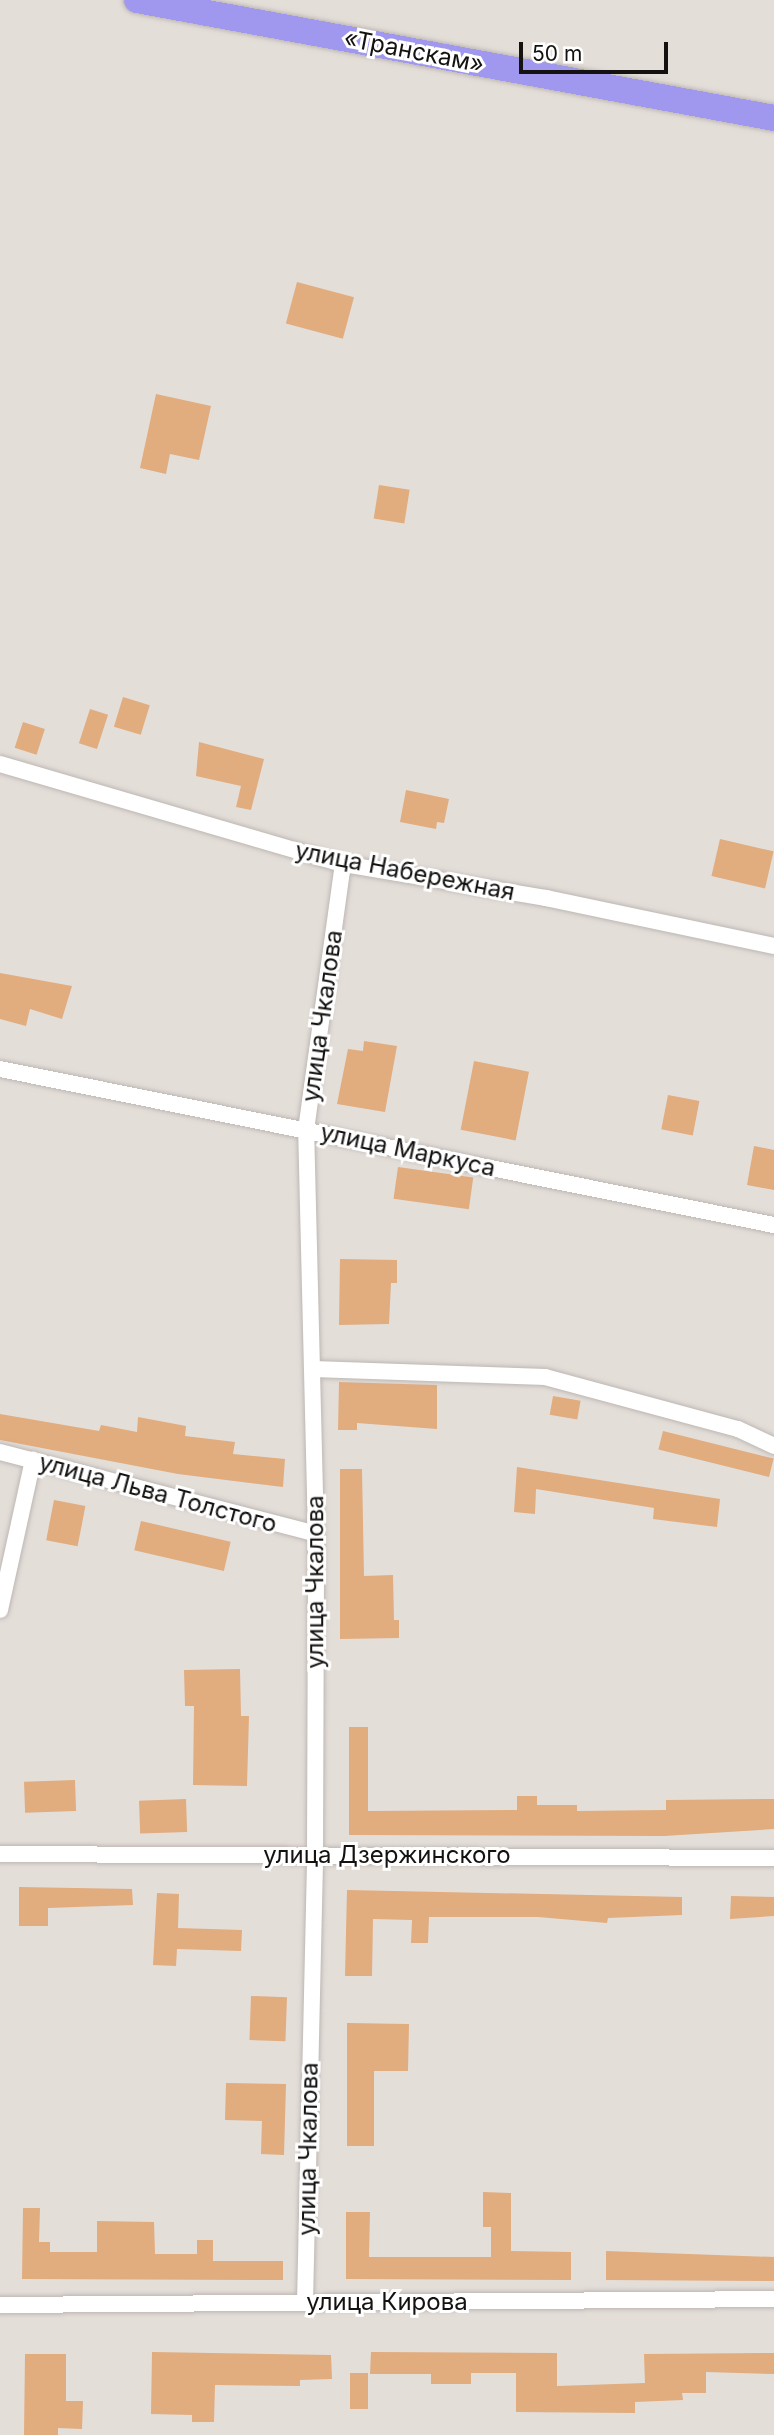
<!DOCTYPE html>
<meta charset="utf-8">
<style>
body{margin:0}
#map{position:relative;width:774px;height:2435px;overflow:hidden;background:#e4ded9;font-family:Inter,sans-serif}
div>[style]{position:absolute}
.building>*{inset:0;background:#e1ac7e;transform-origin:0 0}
.roads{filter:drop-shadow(0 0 2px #bdb7b3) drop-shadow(0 0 2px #bdb7b3)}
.minor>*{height:16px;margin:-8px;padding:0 8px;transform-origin:8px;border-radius:8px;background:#fff}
.trunk>*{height:26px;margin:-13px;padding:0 13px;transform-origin:13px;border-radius:13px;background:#a098ee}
span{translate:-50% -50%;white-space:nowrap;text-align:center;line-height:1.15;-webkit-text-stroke:6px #fff;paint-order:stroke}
.street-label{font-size:24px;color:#131210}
.scale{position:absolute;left:519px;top:42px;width:149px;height:32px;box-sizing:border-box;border:4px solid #131210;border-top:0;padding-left:9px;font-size:21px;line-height:24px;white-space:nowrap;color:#131210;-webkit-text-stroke:5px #fff;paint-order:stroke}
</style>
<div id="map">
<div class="building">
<div style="left:297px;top:282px;width:59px;height:43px;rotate:15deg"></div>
<div style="clip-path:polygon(156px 394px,211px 406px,199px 460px,170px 454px,166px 474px,140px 468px)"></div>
<div style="left:379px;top:485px;width:31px;height:34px;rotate:9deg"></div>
<div style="left:123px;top:697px;width:28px;height:31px;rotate:17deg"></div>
<div style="left:90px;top:709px;width:19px;height:36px;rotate:18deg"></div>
<div style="left:23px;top:722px;width:23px;height:27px;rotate:18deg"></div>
<div style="clip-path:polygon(199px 742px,264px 759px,251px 810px,236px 807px,241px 786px,196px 776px)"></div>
<div style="clip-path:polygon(406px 790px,449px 799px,444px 823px,437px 822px,436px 829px,400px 822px)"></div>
<div style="left:720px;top:839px;width:55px;height:38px;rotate:13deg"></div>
<div style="clip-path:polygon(0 973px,72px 986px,62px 1019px,30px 1009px,26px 1026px,0 1019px)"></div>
<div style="clip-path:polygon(364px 1041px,397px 1046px,385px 1112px,337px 1104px,348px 1049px,363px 1051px)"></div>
<div style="left:474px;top:1061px;width:56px;height:70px;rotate:11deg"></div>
<div style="left:668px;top:1095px;width:32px;height:35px;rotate:11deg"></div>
<div style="clip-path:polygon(754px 1146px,774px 1150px,774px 1190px,747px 1185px)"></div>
<div style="left:398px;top:1167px;width:76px;height:32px;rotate:8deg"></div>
<div style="clip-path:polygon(340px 1259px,397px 1260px,397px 1283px,391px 1283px,389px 1324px,339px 1325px)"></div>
<div style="clip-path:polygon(339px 1382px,437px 1385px,437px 1429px,357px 1423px,357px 1430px,338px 1430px)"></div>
<div style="left:553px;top:1396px;width:28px;height:19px;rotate:10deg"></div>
<div style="clip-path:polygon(0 1414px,99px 1431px,101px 1425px,137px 1432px,138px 1417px,186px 1426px,185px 1436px,235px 1442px,233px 1454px,285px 1459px,283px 1487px,178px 1474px,0 1440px)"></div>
<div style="left:663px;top:1431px;width:114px;height:19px;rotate:14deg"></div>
<div style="clip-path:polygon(517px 1467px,720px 1499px,717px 1527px,653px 1519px,654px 1508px,536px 1489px,535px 1514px,514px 1512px)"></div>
<div style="clip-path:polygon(340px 1469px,362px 1469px,364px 1576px,393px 1575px,394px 1620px,399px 1620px,399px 1638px,340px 1639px)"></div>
<div style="left:54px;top:1500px;width:32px;height:41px;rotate:11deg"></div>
<div style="left:141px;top:1521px;width:92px;height:30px;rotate:13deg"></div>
<div style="clip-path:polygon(240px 1669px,241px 1716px,249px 1716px,247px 1786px,193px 1785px,194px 1706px,185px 1706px,184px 1670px)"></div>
<div style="clip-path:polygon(349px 1727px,368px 1727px,368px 1811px,517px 1810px,517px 1796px,537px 1796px,537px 1805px,577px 1805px,577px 1811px,666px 1810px,666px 1800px,774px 1799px,774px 1829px,664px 1836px,349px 1835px)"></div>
<div style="left:75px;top:1780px;width:31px;height:51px;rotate:88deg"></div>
<div style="left:186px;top:1799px;width:33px;height:47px;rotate:88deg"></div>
<div style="clip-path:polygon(19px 1887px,132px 1889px,133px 1905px,48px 1908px,48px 1926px,19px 1926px)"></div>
<div style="clip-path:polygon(347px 1890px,682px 1897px,682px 1915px,608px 1918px,607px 1923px,538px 1917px,429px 1917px,428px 1943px,411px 1943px,412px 1920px,373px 1919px,372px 1976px,345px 1976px)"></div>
<div style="clip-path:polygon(157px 1893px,179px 1894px,178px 1928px,242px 1930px,241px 1951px,177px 1949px,176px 1966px,153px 1965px)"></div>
<div style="clip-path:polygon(731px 1896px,774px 1897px,774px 1916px,730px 1919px)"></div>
<div style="left:251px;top:1996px;width:36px;height:44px;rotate:2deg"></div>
<div style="clip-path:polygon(347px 2023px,409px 2024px,408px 2071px,374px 2071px,374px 2146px,347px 2146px)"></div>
<div style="clip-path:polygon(226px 2083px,286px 2084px,284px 2155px,261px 2154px,262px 2121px,225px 2120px)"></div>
<div style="clip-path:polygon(483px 2192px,511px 2193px,511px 2251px,571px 2252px,571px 2280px,346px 2279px,346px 2212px,370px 2212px,369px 2257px,491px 2257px,491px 2227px,483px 2227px)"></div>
<div style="clip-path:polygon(23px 2208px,40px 2208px,39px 2242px,50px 2242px,50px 2252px,97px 2252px,97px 2221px,154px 2222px,155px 2254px,197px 2254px,197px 2240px,213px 2240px,213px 2261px,283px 2261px,283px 2280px,22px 2279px)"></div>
<div style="clip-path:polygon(606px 2251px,774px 2257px,774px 2281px,606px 2280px)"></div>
<div style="clip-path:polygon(152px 2352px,331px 2355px,332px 2379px,300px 2380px,300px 2386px,215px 2385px,214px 2422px,192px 2422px,192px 2415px,151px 2414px)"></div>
<div style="clip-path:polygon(371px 2352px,557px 2353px,557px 2386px,645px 2383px,644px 2354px,774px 2353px,774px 2374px,706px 2372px,706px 2393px,682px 2393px,683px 2400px,635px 2402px,635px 2413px,516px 2412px,516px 2373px,471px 2373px,471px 2384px,431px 2384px,431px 2374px,370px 2374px)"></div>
<div style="clip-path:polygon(25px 2354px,66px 2354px,66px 2401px,83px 2401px,82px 2429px,58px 2428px,58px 2435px,24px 2435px)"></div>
<div style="left:350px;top:2373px;width:18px;height:36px"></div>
</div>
<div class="roads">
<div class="minor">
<div style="left:0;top:764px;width:357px;rotate:16.3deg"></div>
<div style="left:343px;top:864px;width:206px;rotate:9.5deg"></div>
<div style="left:546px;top:898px;width:233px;rotate:11.9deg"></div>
<div style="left:0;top:1069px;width:790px;rotate:11.4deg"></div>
<div style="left:314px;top:1369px;width:231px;rotate:2deg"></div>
<div style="left:545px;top:1377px;width:200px;rotate:15.1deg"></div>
<div style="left:738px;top:1429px;width:40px;rotate:25deg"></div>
<div style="left:0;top:1452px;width:326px;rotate:14.5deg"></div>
<div style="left:0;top:1610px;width:154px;rotate:-77.6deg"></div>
<div style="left:0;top:1854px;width:774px;rotate:0.3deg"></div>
<div style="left:305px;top:2303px;width:449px;rotate:-88.7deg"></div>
<div style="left:315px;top:1854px;width:320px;rotate:-89.8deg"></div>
<div style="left:316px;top:1534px;width:404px;rotate:-91.4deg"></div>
<div style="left:306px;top:1130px;width:269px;rotate:-82.1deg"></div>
<div style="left:0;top:2305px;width:774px;rotate:-0.44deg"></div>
</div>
<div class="trunk">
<div style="left:137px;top:0;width:648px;rotate:10.49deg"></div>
</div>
</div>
<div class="street-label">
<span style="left:414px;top:51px;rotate:11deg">«Транскам»</span>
<span style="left:405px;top:871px;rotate:11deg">улица Набережная</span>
<span style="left:322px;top:1016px;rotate:-82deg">улица Чкалова</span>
<span style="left:408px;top:1150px;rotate:12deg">улица Маркуса</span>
<span style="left:158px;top:1493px;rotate:15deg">улица Льва Толстого</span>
<span style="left:315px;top:1582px;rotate:-90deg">улица Чкалова</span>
<span style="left:387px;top:1855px">улица Дзержинского</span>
<span style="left:308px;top:2149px;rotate:-89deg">улица Чкалова</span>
<span style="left:387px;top:2302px">улица Кирова</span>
</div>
<div class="scale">50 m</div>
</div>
